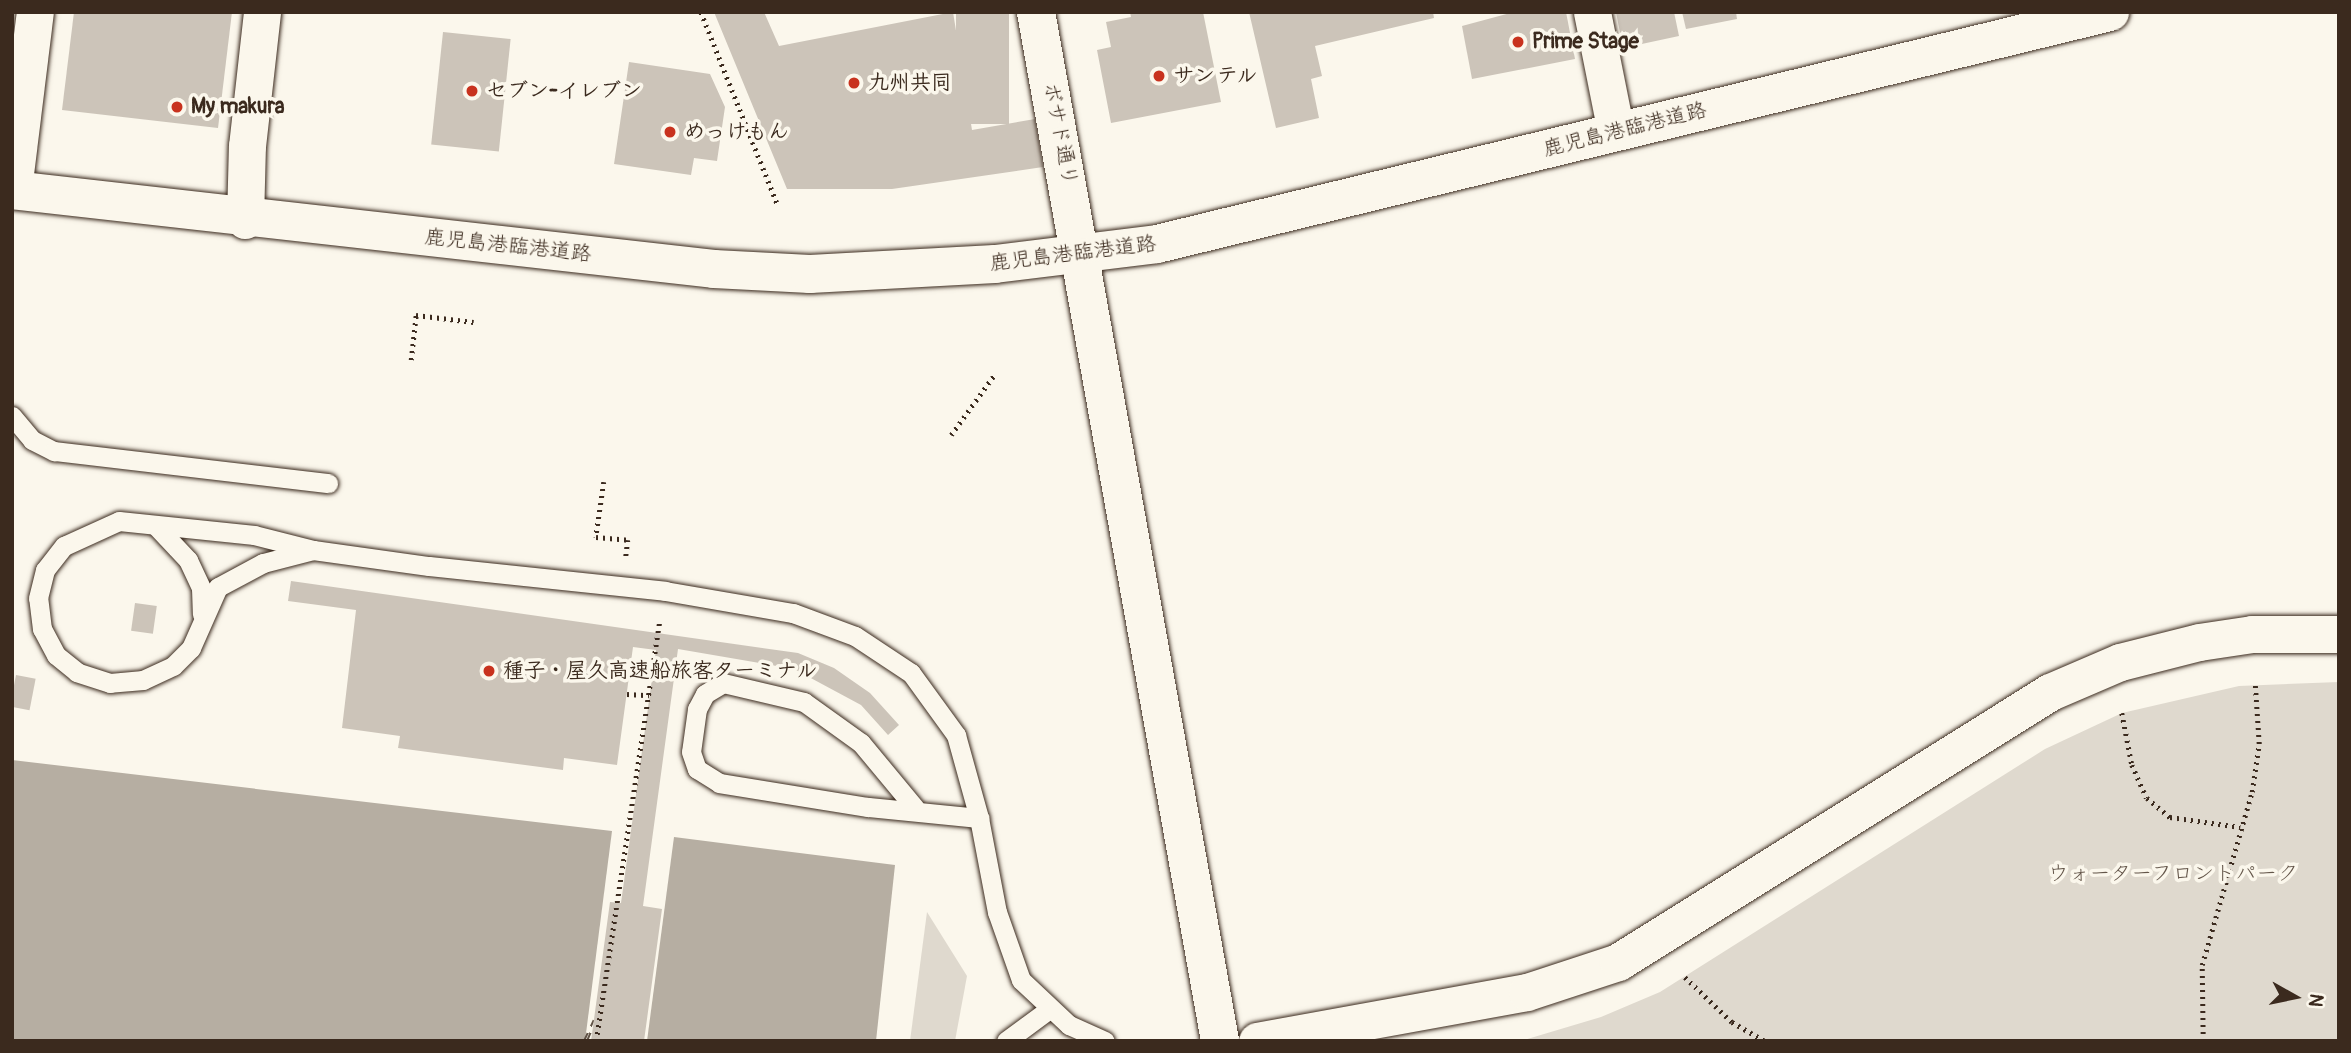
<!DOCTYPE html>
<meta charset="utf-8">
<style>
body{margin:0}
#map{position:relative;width:2351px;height:1053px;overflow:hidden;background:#fbf7ec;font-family:Pangolin,"Klee One",sans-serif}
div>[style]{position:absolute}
.green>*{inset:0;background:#dfd9ce}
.water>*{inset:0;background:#b6aea2}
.ferry>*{height:2px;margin-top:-1px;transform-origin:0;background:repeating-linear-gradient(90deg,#605246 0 9px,transparent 0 16px)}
.building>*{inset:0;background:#ccc4b9;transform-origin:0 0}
.path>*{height:4.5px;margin-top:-2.25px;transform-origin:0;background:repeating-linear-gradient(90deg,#3b2a1e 0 2px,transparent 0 7px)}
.roads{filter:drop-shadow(0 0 2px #3b2a1e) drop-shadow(0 0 2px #3b2a1e)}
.lane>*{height:19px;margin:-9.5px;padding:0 9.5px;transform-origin:9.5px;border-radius:9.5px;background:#fbf7ec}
.street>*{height:37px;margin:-18.5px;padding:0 18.5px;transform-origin:18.5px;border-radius:18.5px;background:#fbf7ec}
.secondary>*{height:38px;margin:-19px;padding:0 19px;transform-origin:19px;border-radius:19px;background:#fbf7ec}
.dots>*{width:19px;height:19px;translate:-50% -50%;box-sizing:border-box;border:4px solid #fbf7ec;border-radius:50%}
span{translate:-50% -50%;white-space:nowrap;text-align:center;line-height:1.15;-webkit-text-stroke:7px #fbf7ec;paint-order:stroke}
.poi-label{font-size:21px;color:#3b2a1e;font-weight:700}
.left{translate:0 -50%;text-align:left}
.street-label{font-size:21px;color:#3b2a1e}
.park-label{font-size:21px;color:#64564a}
.frame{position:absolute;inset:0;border:14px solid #3b2a1e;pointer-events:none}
.north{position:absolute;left:2260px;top:962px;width:70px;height:70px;-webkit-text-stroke:5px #fbf7ec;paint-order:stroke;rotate:99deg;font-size:19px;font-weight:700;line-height:28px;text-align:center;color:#3b2a1e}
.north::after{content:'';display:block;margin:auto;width:24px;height:32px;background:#3b2a1e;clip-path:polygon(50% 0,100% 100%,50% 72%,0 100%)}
</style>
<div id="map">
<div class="green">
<div style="clip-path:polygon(2339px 682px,2339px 1041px,1521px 1041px,1601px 1017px,1660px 992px,2045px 749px,2122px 713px,2239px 686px)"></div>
<div style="clip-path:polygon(927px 912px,967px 976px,955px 1041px,910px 1041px)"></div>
</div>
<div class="water">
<div style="clip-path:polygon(12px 760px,612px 831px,585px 1041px,12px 1041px)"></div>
<div style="clip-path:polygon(674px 837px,895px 865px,876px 1041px,647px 1041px)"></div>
</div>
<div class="ferry">
<div style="left:584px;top:1041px;width:23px;rotate:-65deg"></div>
<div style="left:587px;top:1041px;width:15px;rotate:-67deg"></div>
</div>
<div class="building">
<div style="clip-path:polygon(74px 12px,232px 12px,218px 128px,62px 110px)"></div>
<div style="clip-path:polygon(714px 12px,764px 12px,779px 46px,953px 12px,972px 130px,1035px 119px,1043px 167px,892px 189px,787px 189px)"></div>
<div style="left:956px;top:12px;width:53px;height:112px"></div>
<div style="clip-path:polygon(1130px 12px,1203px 12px,1221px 102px,1111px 123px,1097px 50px,1111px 47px,1106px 22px,1131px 17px)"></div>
<div style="clip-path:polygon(1249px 12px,1433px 12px,1434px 18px,1315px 46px,1322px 76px,1311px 79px,1319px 118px,1276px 128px)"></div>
<div style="clip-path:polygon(1514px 12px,1566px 12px,1575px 59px,1472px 79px,1462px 26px)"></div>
<div style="clip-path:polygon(1616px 12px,1674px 12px,1679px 36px,1623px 48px)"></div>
<div style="clip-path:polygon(1682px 12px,1736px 12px,1737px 19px,1686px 29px)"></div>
<div style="left:443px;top:32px;width:68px;height:113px;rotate:6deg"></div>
<div style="clip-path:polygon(629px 62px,710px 74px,725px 107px,717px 161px,694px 158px,691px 175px,614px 164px)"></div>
<div style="clip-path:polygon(291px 581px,798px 653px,834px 668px,870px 693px,899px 725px,888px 735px,861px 705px,794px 669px,678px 649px,643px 906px,662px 909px,644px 1041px,591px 1041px,610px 902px,621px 903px,656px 650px,633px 647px,617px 765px,564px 758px,563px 770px,398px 748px,400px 736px,342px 728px,356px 610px,288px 601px)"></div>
<div style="left:135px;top:603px;width:22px;height:28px;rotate:8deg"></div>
<div style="left:16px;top:675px;width:20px;height:32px;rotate:11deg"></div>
</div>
<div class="path">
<div style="left:701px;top:12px;width:206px;rotate:68.3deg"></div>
<div style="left:411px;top:360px;width:45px;rotate:-83.7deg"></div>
<div style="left:416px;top:315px;width:58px;rotate:6.9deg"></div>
<div style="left:951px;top:435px;width:75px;rotate:-54.2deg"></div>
<div style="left:604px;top:482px;width:56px;rotate:98.3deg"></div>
<div style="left:596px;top:537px;width:32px;rotate:5deg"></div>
<div style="left:628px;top:540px;width:17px;rotate:97deg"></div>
<div style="left:627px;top:694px;width:22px;rotate:3deg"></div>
<div style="left:2122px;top:713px;width:53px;rotate:79.1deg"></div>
<div style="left:2132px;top:765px;width:36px;rotate:66deg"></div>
<div style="left:2147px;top:798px;width:30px;rotate:40deg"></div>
<div style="left:2170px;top:817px;width:71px;rotate:8.1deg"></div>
<div style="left:1685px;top:977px;width:65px;rotate:43.8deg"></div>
<div style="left:1732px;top:1022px;width:38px;rotate:30deg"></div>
<div style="left:596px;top:1041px;width:426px;rotate:-81.4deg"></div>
<div style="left:2203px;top:1041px;width:76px;rotate:-90.8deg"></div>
<div style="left:2202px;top:965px;width:180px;rotate:-73.9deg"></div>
<div style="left:2252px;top:792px;width:49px;rotate:-81.7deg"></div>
<div style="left:2259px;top:744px;width:60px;rotate:-93.8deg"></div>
</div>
<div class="roads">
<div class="lane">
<div style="left:12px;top:416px;width:31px;rotate:50deg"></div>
<div style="left:32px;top:440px;width:25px;rotate:27deg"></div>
<div style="left:54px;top:451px;width:276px;rotate:6.7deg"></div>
<div style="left:156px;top:526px;width:47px;rotate:46.7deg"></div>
<div style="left:188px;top:560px;width:31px;rotate:65deg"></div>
<div style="left:201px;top:588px;width:26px;rotate:88deg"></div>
<div style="left:313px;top:550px;width:52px;rotate:165.4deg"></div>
<div style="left:263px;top:563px;width:51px;rotate:151.9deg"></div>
<div style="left:218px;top:587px;width:67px;rotate:113.9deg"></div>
<div style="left:191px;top:648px;width:25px;rotate:135deg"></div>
<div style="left:173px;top:666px;width:33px;rotate:155deg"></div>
<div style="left:143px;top:680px;width:33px;rotate:175deg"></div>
<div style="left:110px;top:683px;width:35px;rotate:-162deg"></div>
<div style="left:77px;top:672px;width:27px;rotate:-141deg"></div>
<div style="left:56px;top:655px;width:30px;rotate:-118deg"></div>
<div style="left:42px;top:629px;width:31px;rotate:-97deg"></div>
<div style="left:38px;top:598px;width:29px;rotate:-76deg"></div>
<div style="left:45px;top:570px;width:31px;rotate:-52deg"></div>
<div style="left:64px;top:546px;width:60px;rotate:-24.4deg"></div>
<div style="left:119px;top:521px;width:136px;rotate:5.9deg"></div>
<div style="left:254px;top:535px;width:61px;rotate:14.3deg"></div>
<div style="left:313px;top:550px;width:117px;rotate:7.9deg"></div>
<div style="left:429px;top:566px;width:237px;rotate:6deg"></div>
<div style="left:665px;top:591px;width:130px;rotate:9.8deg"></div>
<div style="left:793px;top:613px;width:66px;rotate:20.4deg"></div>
<div style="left:855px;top:636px;width:67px;rotate:33.5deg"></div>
<div style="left:911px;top:673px;width:77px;rotate:54deg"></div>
<div style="left:956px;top:735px;width:86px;rotate:74.5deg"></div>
<div style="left:979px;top:818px;width:96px;rotate:79.2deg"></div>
<div style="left:997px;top:912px;width:72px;rotate:70.6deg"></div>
<div style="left:1021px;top:980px;width:66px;rotate:43.2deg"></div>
<div style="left:1069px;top:1025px;width:39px;rotate:24deg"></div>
<div style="left:915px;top:808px;width:85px;rotate:-129.7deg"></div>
<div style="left:861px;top:743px;width:70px;rotate:-144.3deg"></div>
<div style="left:804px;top:702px;width:83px;rotate:-166.8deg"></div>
<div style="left:723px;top:683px;width:21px;rotate:149deg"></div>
<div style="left:705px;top:694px;width:17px;rotate:118deg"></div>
<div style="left:697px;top:709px;width:43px;rotate:97.9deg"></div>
<div style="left:691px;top:752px;width:18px;rotate:71deg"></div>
<div style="left:697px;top:769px;width:26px;rotate:32deg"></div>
<div style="left:719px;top:783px;width:151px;rotate:9.2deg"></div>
<div style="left:868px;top:807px;width:112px;rotate:5.7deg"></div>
<div style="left:1006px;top:1041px;width:52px;rotate:-36.4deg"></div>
</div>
<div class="street">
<div style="left:1592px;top:12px;width:122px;rotate:78.7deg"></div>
<div style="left:13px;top:190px;width:179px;rotate:-83deg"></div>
<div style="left:245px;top:220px;width:74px;rotate:-88.5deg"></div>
<div style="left:247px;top:146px;width:135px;rotate:-83.6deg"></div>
<div style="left:1257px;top:1041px;width:274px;rotate:-10.3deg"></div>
<div style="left:1527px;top:992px;width:96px;rotate:-18.2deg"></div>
<div style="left:1618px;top:962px;width:509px;rotate:-32.01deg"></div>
<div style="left:2050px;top:692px;width:76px;rotate:-23.2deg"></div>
<div style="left:2120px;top:662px;width:81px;rotate:-14.2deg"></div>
<div style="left:2199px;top:642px;width:54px;rotate:-8.6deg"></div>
<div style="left:2252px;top:634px;width:87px"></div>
</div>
<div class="secondary">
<div style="left:1036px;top:12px;width:1045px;rotate:79.86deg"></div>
<div style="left:12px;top:190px;width:706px;rotate:6.42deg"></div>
<div style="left:714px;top:269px;width:96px;rotate:3deg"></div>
<div style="left:810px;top:274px;width:185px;rotate:-3.1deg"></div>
<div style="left:995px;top:264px;width:163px;rotate:-7deg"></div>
<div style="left:1157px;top:244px;width:981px;rotate:-13.68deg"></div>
</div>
</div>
<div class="dots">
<div style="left:1518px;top:42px;background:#c8321e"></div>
<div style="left:1159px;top:76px;background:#c8321e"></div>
<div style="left:854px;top:83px;background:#c8321e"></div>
<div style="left:472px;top:91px;background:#c8321e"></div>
<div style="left:177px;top:107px;background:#c8321e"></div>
<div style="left:670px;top:132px;background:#c8321e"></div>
<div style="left:489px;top:671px;background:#c8321e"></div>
</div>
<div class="poi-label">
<span class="left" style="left:1532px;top:42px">Prime Stage</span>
<span class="left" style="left:1173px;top:76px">サンテル</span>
<span class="left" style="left:868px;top:83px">九州共同</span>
<span class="left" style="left:486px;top:91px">セブン-イレブン</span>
<span class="left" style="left:191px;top:107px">My makura</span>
<span class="left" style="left:684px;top:132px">めっけもん</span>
<span class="left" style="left:503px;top:671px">種子・屋久高速船旅客ターミナル</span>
</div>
<div class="street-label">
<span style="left:1625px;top:130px;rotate:-14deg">鹿児島港臨港道路</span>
<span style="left:1060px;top:134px;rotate:79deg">ボサド通り</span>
<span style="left:508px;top:246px;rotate:6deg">鹿児島港臨港道路</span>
<span style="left:1073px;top:254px;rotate:-7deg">鹿児島港臨港道路</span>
</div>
<div class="park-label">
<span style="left:2173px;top:874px">ウォーターフロントパーク</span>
</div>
<div class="frame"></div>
<div class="north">N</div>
</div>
